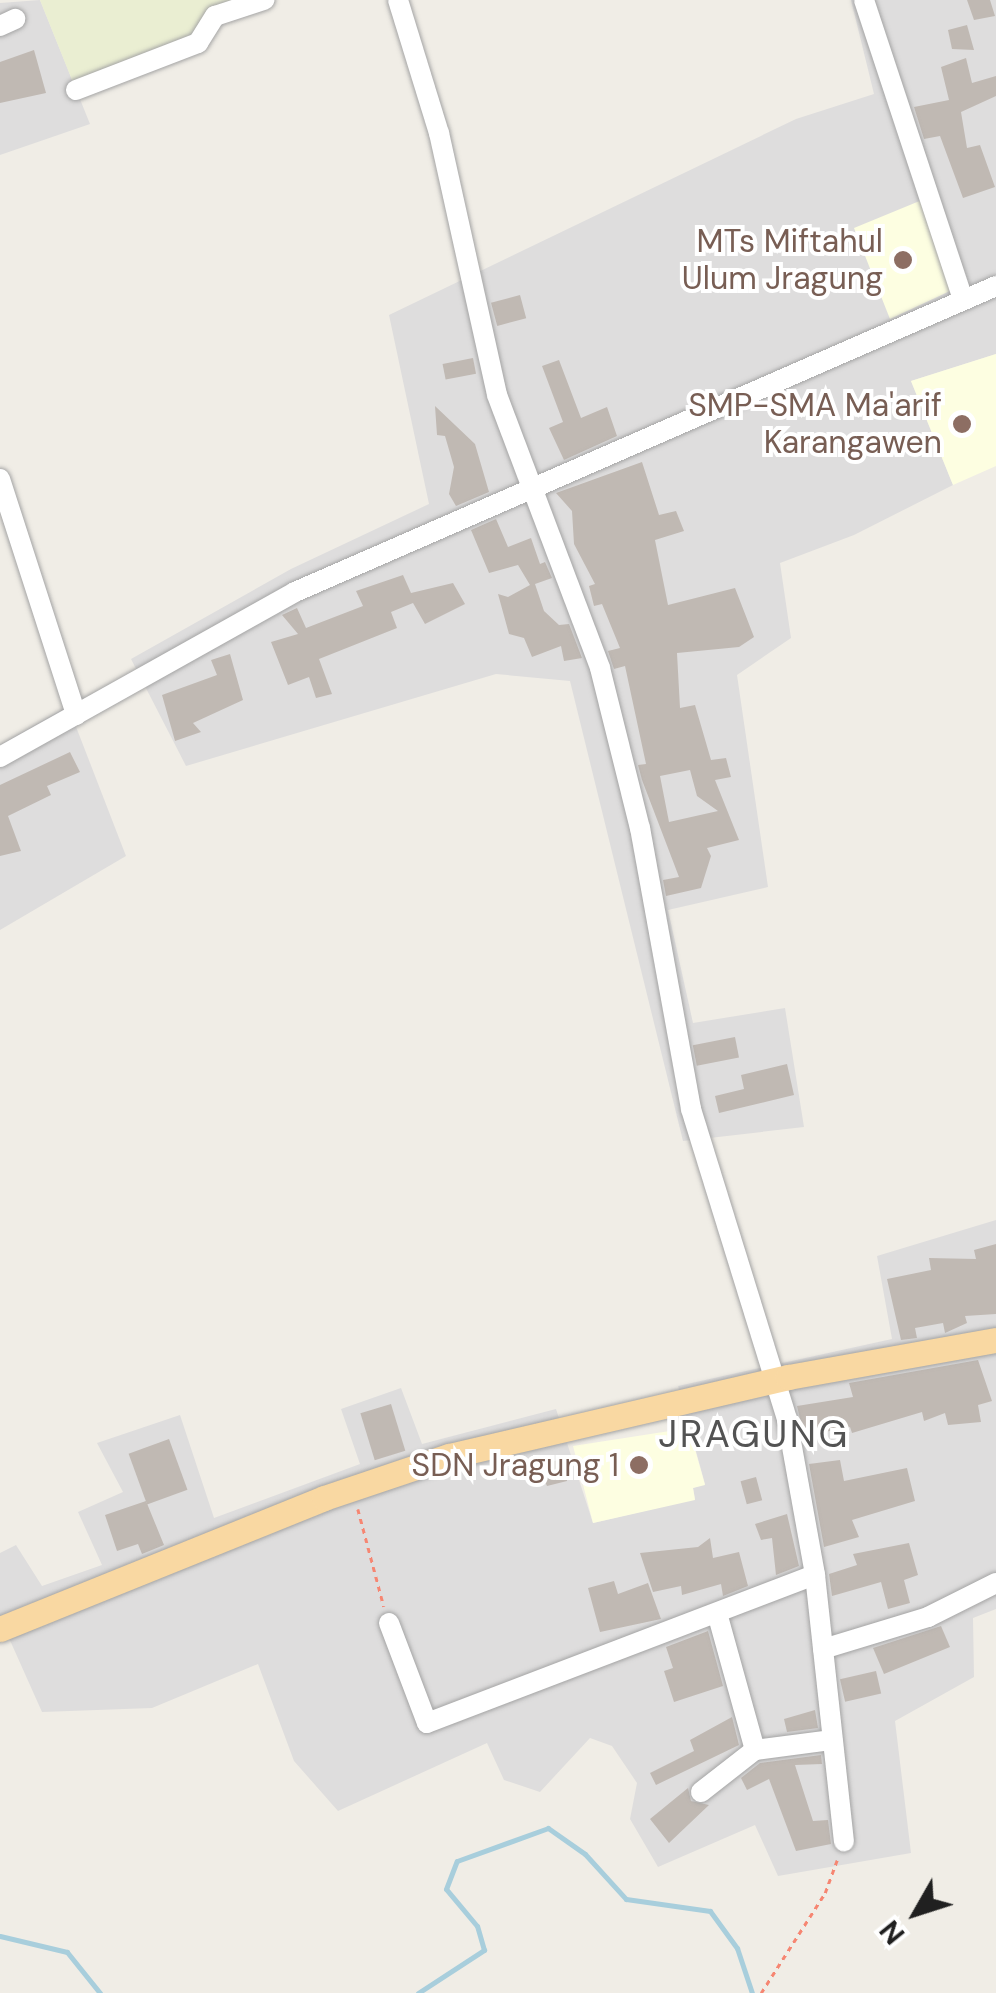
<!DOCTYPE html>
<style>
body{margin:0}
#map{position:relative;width:996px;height:1993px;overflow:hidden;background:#f0ede6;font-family:"DM Sans",sans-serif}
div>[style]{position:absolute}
.residential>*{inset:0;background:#dedddd}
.education>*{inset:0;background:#fdfee1}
.farmland>*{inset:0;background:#eaeed2}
.stream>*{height:5px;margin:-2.5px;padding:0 2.5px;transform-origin:2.5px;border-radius:2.5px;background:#a8cedc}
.building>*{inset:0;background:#c0b9b3;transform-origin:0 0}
.path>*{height:2.5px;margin-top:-1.25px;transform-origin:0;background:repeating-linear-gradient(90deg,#f68672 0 5px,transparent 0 10px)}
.roads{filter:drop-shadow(0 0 2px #a4a4a4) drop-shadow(0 0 2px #a4a4a4)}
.minor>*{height:20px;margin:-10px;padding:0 10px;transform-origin:10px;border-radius:10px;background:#fff}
.major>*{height:25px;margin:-12.5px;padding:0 12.5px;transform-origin:12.5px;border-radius:12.5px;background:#f9d8a2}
.dots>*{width:28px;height:28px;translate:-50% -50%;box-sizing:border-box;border:5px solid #fff;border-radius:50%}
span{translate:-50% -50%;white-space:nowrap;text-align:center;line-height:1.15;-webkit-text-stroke:8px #fff;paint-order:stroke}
.education-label{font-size:32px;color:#785e54}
.right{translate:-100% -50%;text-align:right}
.quarter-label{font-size:38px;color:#535353;letter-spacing:2.5px}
.north{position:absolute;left:866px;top:1863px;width:100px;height:100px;-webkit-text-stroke:8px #fff;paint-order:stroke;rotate:231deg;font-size:28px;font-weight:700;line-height:40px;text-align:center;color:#202020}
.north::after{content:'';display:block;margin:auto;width:35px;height:45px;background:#202020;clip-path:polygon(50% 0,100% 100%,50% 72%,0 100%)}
</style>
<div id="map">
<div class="residential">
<div style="clip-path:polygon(40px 0,90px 124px,0 155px,0 3px)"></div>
<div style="clip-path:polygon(851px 0,996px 0,996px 354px,911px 381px,953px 485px,854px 535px,780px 563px,791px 638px,737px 675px,768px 887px,668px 910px,693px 1023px,785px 1008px,804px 1127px,683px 1141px,570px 681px,496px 674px,186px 766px,131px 659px,291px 569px,429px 504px,389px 315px,796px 119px,874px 94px)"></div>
<div style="clip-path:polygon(68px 706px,126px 856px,0 930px,0 745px)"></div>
<div style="clip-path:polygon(996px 1220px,996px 1609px,973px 1618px,974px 1677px,895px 1721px,911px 1853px,778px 1876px,755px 1825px,658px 1867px,630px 1819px,637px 1783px,612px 1746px,590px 1738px,540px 1792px,504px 1780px,487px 1743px,338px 1811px,294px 1761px,258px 1664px,152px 1708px,42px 1712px,0 1618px,0 1553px,16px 1545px,42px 1586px,102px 1565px,78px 1512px,123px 1492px,97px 1443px,180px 1415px,214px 1518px,360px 1464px,341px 1409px,401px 1388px,422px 1444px,556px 1409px,593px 1523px,695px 1499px,693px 1488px,705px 1484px,678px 1386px,892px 1339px,877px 1256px)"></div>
</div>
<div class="education">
<div style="clip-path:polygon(922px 200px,950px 291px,890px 319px,854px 228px)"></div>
<div style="clip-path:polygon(996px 354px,996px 466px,953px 485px,911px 381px)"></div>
<div style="clip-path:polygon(689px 1428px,705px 1485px,693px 1488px,695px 1500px,593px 1523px,573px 1446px)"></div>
</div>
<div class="farmland">
<div style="clip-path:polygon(40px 0,264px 0,222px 12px,203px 37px,76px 90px)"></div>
</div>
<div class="stream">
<div style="left:0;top:1936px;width:69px;rotate:13.4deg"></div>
<div style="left:67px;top:1952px;width:53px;rotate:51.2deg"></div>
<div style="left:418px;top:1993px;width:79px;rotate:-33.1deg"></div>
<div style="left:484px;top:1950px;width:25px;rotate:-106deg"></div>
<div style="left:477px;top:1926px;width:48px;rotate:-130deg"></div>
<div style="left:446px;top:1889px;width:30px;rotate:-69deg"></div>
<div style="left:457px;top:1861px;width:97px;rotate:-19.9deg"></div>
<div style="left:548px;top:1828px;width:45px;rotate:35.1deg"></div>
<div style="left:585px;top:1854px;width:61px;rotate:47.7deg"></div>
<div style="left:626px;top:1899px;width:85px;rotate:8.1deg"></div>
<div style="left:710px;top:1911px;width:46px;rotate:53.9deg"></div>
<div style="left:737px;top:1948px;width:47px;rotate:71.6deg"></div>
</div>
<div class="building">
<div style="clip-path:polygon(967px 0,990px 0,995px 16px,974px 20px)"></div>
<div style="clip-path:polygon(967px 25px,974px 50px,952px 49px,948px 30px)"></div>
<div style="clip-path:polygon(34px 50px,46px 93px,0 103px,0 62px)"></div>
<div style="clip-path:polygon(966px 58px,972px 83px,996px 76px,996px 96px,961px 112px,967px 148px,980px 145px,995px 187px,963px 198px,940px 136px,924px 139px,914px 107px,949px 100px,941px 67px)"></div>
<div style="left:520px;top:295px;width:24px;height:30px;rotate:75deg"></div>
<div style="left:473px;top:358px;width:16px;height:31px;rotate:79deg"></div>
<div style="clip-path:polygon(559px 360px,581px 418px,607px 407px,617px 436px,564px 460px,549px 428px,563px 422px,542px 366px)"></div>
<div style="clip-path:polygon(435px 406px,475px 444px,489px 492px,456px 506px,449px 494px,454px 467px,445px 436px,437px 435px)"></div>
<div style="clip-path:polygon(evenodd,642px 462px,659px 515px,676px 511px,684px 531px,655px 540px,668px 605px,735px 588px,754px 637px,739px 647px,677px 653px,680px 708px,695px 705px,711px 760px,726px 758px,731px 777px,715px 780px,739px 840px,707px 848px,711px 856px,701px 888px,666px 896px,663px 880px,679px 877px,642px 780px,638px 765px,646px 764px,625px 666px,614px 669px,608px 651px,620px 648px,602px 604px,594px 606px,589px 586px,595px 584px,574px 544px,572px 511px,556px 493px,642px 462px,690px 770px,697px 796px,718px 811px,669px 822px,660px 776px,690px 770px)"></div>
<div style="clip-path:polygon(496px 519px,508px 547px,531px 538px,540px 564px,545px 562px,552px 578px,535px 584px,544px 611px,559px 625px,569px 624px,582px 658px,564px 661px,561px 646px,532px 657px,524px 638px,509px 634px,498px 594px,508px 597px,530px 585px,518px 565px,489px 573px,471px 530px)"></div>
<div style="clip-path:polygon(403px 575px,411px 593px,453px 583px,465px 604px,425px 624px,413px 603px,391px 612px,397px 628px,319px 659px,332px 694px,316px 698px,309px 677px,288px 685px,271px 642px,298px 634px,282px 615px,297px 608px,306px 628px,363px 606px,356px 591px)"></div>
<div style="clip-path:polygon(230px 654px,243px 700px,193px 723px,201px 732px,175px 741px,162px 695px,217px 675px,211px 660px)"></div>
<div style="clip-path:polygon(70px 752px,80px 772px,47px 786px,51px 795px,8px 816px,21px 851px,0 856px,0 785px)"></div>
<div style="left:735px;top:1037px;width:21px;height:43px;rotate:79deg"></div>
<div style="clip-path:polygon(787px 1064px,794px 1095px,719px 1113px,715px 1096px,744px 1089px,741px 1075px)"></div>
<div style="clip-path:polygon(996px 1244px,996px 1314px,965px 1316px,967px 1323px,945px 1333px,943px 1323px,915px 1328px,917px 1338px,901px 1340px,887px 1279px,931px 1270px,929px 1258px,976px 1259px,974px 1250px)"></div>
<div style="clip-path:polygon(978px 1360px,992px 1401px,978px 1405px,981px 1422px,948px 1425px,945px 1413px,924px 1421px,922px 1412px,852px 1433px,850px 1427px,804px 1436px,797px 1406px,853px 1397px,849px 1383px)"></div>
<div style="left:391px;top:1404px;width:49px;height:32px;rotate:73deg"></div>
<div style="left:169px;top:1439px;width:54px;height:43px;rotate:70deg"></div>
<div style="clip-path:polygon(565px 1459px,567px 1481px,547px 1486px,537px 1464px)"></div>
<div style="clip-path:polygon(840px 1460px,844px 1481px,907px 1468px,915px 1501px,852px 1520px,859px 1537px,824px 1547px,809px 1464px)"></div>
<div style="left:756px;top:1477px;width:24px;height:16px;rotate:75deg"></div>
<div style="clip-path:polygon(146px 1501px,164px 1545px,142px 1554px,138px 1544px,117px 1551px,105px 1515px)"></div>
<div style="clip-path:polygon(787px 1514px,799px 1566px,776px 1575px,772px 1538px,761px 1540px,755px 1524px)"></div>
<div style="clip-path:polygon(710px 1538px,713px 1558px,739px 1552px,748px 1586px,723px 1596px,721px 1584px,682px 1595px,681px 1586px,653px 1592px,640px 1553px,698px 1547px)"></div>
<div style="clip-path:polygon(909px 1543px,918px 1575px,904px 1580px,910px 1603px,888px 1609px,881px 1582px,832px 1596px,829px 1574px,857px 1565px,853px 1554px)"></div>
<div style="clip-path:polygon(614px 1581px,618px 1594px,648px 1583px,661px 1619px,600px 1632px,588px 1588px)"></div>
<div style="clip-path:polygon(941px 1626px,950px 1647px,884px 1674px,873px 1648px)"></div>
<div style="clip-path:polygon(708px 1631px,723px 1686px,674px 1702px,664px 1671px,673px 1668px,666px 1647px)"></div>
<div style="left:876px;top:1671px;width:23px;height:37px;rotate:77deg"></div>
<div style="clip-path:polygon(815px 1710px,818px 1728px,787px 1732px,784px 1719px)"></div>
<div style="clip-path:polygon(732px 1717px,739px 1745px,656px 1785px,650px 1773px,694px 1751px,690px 1740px)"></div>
<div style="clip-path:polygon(821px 1755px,822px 1764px,795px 1765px,813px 1821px,828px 1820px,831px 1844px,796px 1851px,769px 1779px,747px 1790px,741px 1778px,760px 1763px)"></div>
<div style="clip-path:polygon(688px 1788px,691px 1801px,709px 1805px,669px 1843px,650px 1819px)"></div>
</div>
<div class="path">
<div style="left:358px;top:1509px;width:101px;rotate:75.1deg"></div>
<div style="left:761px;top:1993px;width:119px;rotate:-57.4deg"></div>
<div style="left:825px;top:1893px;width:35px;rotate:-70deg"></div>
</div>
<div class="roads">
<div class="minor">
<div style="left:398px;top:0;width:139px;rotate:72.9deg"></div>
<div style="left:439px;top:133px;width:268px;rotate:77.5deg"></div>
<div style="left:497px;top:395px;width:292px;rotate:69.3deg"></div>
<div style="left:600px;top:668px;width:165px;rotate:76deg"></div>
<div style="left:640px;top:828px;width:286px;rotate:79.7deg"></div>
<div style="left:691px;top:1109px;width:325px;rotate:72.8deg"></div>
<div style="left:787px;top:1419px;width:158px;rotate:79.8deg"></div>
<div style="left:815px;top:1575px;width:268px;rotate:83.8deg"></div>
<div style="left:864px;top:0;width:316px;rotate:71.7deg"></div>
<div style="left:0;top:26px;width:17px;rotate:-25deg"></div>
<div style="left:76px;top:90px;width:131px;rotate:-21.1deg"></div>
<div style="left:198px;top:43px;width:32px;rotate:-58deg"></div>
<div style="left:215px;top:16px;width:52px;rotate:-18.1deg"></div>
<div style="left:0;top:479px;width:248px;rotate:72.1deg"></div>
<div style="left:0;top:757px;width:338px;rotate:-29.2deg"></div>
<div style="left:295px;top:592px;width:765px;rotate:-23.58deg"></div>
<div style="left:389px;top:1623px;width:107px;rotate:69.2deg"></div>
<div style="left:427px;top:1723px;width:415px;rotate:-20.9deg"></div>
<div style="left:823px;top:1649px;width:110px;rotate:-16.9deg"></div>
<div style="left:928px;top:1617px;width:76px;rotate:-26.6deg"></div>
<div style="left:755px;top:1750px;width:78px;rotate:-7.4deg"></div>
<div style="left:701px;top:1792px;width:68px;rotate:-37.9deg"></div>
<div style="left:755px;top:1750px;width:142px;rotate:-105.5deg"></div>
</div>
<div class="major">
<div style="left:0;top:1629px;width:349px;rotate:-22deg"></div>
<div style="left:324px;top:1498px;width:132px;rotate:-18.6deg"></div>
<div style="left:449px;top:1456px;width:348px;rotate:-13.1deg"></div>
<div style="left:788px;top:1377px;width:211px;rotate:-10.1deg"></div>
</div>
</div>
<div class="dots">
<div style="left:903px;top:260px;background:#8d6e63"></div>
<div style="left:962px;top:424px;background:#8d6e63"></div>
<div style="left:639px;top:1465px;background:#8d6e63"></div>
</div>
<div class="education-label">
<span class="right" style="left:883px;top:260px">MTs Miftahul<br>Ulum Jragung</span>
<span class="right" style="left:942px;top:424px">SMP-SMA Ma'arif<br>Karangawen</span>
<span class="right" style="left:619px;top:1465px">SDN Jragung 1</span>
</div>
<div class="quarter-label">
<span style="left:754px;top:1435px">JRAGUNG</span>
</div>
<div class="north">N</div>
</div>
